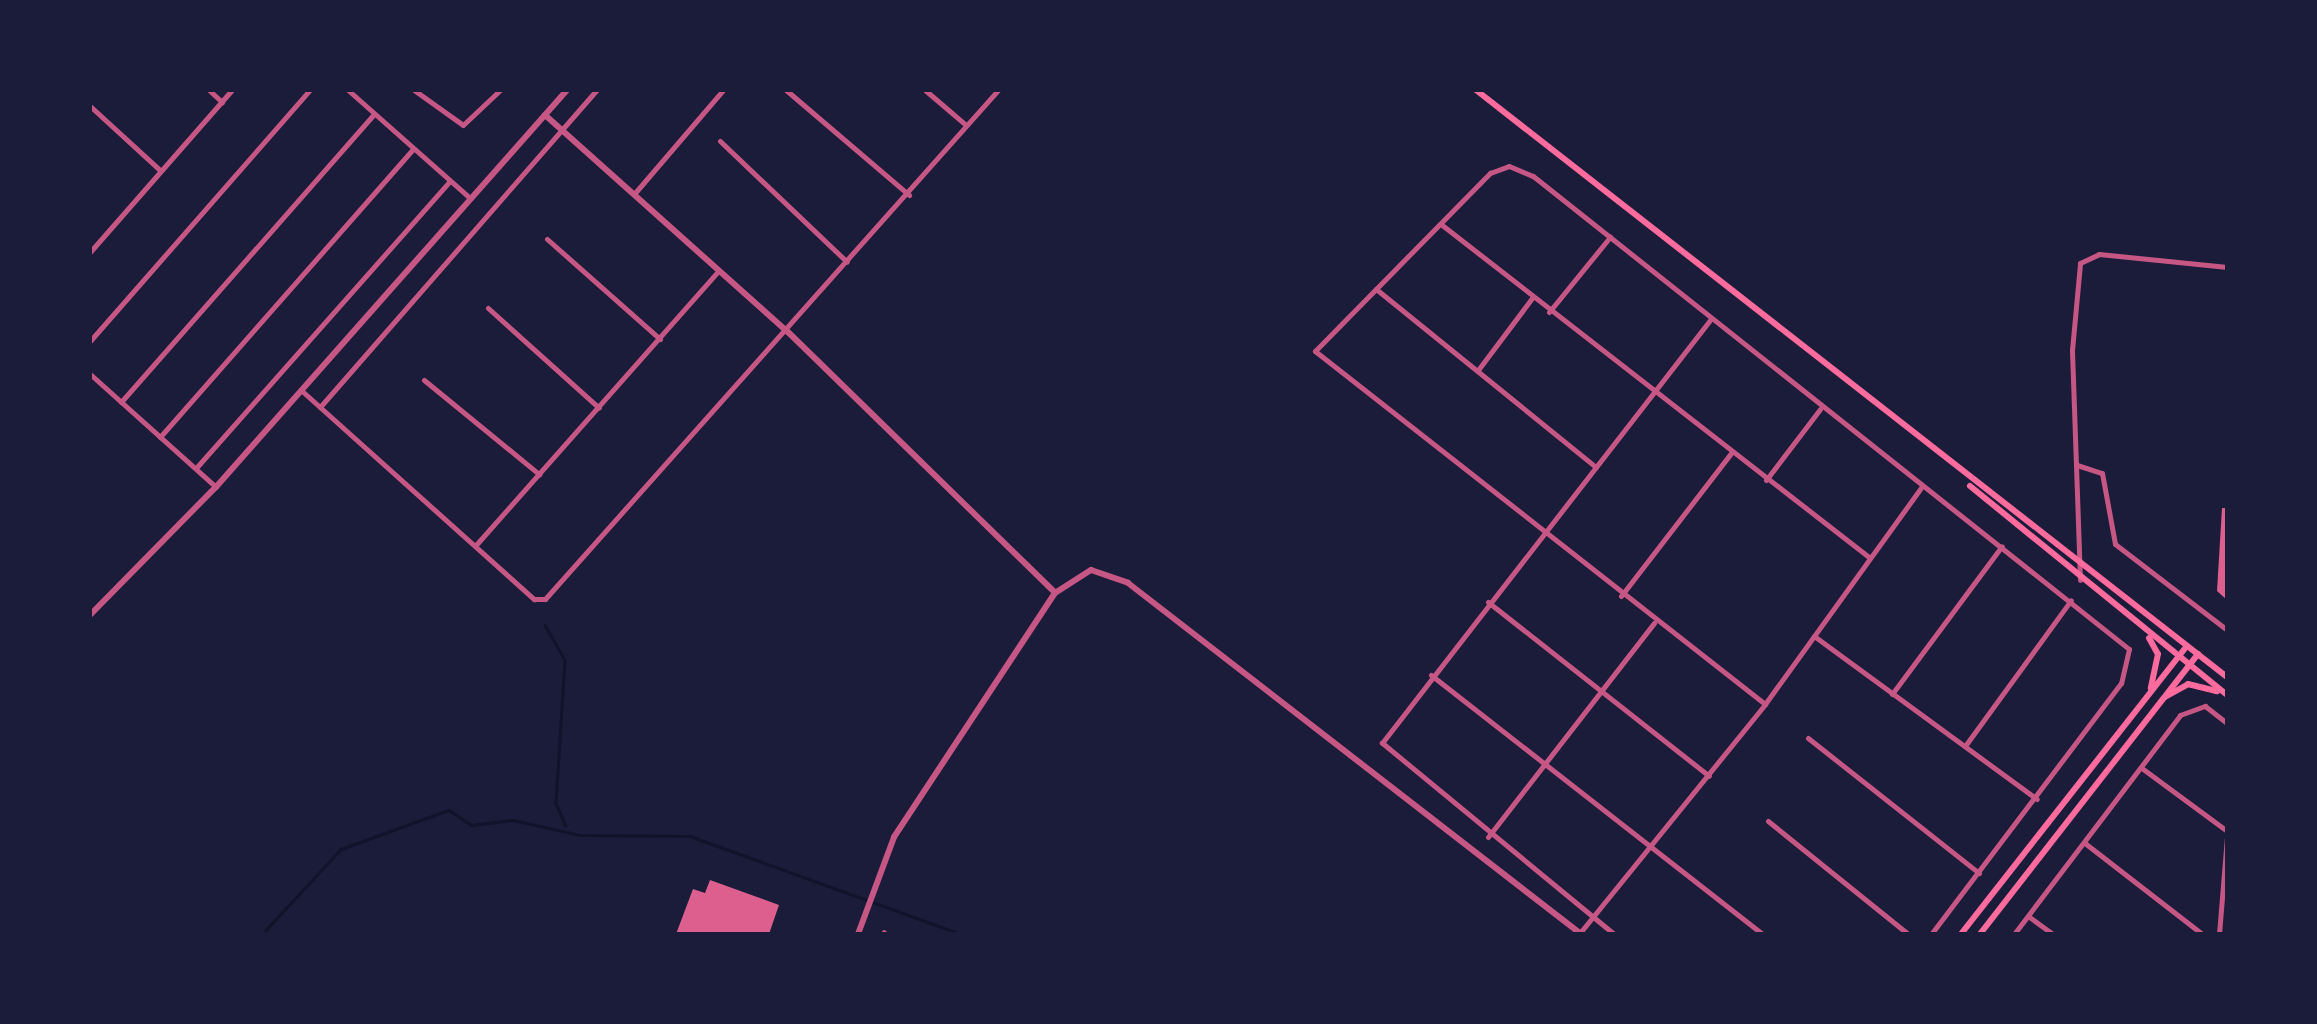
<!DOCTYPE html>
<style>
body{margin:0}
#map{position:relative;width:2317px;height:1024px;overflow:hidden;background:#1b1b3a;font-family:"Archivo Narrow",sans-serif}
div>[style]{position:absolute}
.stream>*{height:2.5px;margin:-1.25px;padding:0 1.25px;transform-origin:1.25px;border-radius:1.25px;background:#12122b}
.building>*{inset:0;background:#dd5f8e}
.minor>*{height:5px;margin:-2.5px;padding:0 2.5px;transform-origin:2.5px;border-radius:2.5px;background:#c65784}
.tertiary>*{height:6px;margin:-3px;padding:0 3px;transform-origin:3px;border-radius:3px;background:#c65784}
.secondary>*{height:6px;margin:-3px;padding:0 3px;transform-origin:3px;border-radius:3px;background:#ff6b9d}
span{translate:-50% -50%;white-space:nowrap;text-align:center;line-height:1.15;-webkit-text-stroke:10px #1b1b3a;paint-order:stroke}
.frame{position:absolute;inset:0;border:92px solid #1b1b3a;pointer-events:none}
</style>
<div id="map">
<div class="stream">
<div style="left:545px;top:625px;width:40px;rotate:60.3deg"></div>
<div style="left:565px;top:660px;width:143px;rotate:93.6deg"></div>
<div style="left:556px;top:803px;width:25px;rotate:67deg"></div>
<div style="left:262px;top:934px;width:116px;rotate:-47.1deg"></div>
<div style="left:341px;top:849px;width:115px;rotate:-19.9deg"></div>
<div style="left:449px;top:810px;width:27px;rotate:34deg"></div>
<div style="left:471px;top:825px;width:42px;rotate:-6.8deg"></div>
<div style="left:513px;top:820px;width:69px;rotate:12.6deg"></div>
<div style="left:580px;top:835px;width:110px;rotate:0.5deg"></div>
<div style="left:690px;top:836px;width:288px;rotate:19.9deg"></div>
</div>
<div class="building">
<div style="clip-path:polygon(2222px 508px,2227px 508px,2227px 600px,2217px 591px)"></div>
<div style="clip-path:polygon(710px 880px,779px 905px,769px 934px,676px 934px,693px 889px,705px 893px)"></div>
</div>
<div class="minor">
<div style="left:209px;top:90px;width:18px;rotate:43deg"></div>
<div style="left:348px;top:90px;width:163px;rotate:41.5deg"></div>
<div style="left:414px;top:90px;width:60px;rotate:35.5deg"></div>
<div style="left:463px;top:125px;width:51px;rotate:-43.4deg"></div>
<div style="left:786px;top:90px;width:162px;rotate:40.5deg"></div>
<div style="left:925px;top:90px;width:54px;rotate:40.5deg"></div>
<div style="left:90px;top:106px;width:96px;rotate:42.5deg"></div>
<div style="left:720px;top:141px;width:175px;rotate:43.6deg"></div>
<div style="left:634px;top:194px;width:137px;rotate:-49.4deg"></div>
<div style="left:1442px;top:225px;width:542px;rotate:37.88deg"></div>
<div style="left:547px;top:239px;width:151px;rotate:41.5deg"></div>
<div style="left:90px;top:252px;width:215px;rotate:-48.8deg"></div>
<div style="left:1376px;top:289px;width:283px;rotate:39deg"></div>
<div style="left:488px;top:308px;width:149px;rotate:42deg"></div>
<div style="left:1549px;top:312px;width:97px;rotate:-50.9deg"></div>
<div style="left:90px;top:341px;width:334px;rotate:-48.8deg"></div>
<div style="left:1478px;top:370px;width:90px;rotate:-53.1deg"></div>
<div style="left:90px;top:374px;width:169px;rotate:41.9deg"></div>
<div style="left:424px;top:380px;width:149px;rotate:39.3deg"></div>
<div style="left:302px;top:391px;width:312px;rotate:41.9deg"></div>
<div style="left:534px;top:599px;width:11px"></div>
<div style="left:545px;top:599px;width:681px;rotate:-48.33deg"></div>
<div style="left:121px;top:402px;width:383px;rotate:-48.7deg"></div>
<div style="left:320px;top:407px;width:421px;rotate:-48.9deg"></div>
<div style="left:160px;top:437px;width:383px;rotate:-48.7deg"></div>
<div style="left:2077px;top:465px;width:26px;rotate:18deg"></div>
<div style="left:2102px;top:473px;width:72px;rotate:79.6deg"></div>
<div style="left:2115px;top:544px;width:141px;rotate:37.5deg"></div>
<div style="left:196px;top:468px;width:383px;rotate:-48.5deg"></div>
<div style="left:1766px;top:480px;width:89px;rotate:-52.7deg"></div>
<div style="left:475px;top:546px;width:367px;rotate:-48.5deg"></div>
<div style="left:2080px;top:580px;width:230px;rotate:-92deg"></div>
<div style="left:2072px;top:350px;width:87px;rotate:-84.7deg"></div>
<div style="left:2080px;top:263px;width:21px;rotate:-25deg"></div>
<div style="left:2099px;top:254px;width:129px;rotate:5.8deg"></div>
<div style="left:1621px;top:596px;width:180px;rotate:-52.4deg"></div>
<div style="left:1488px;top:602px;width:281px;rotate:38.2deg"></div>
<div style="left:1814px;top:636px;width:276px;rotate:36.2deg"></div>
<div style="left:1431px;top:675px;width:421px;rotate:38deg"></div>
<div style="left:1892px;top:694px;width:184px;rotate:-53.4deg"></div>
<div style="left:1765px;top:704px;width:572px;rotate:-141.89deg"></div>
<div style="left:1315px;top:351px;width:250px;rotate:-45.5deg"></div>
<div style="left:1490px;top:173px;width:20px;rotate:-20deg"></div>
<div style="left:1509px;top:166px;width:26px;rotate:23deg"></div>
<div style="left:1533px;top:176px;width:761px;rotate:38.44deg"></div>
<div style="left:2129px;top:649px;width:35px;rotate:103deg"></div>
<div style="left:2121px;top:683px;width:315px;rotate:127.1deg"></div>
<div style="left:1808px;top:738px;width:218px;rotate:38.3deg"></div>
<div style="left:1965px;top:746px;width:180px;rotate:-54deg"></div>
<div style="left:2143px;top:769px;width:104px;rotate:36.4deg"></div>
<div style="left:1768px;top:821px;width:180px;rotate:38.9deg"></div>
<div style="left:1488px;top:837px;width:271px;rotate:-52.2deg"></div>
<div style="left:2086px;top:844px;width:147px;rotate:37.8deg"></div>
<div style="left:2028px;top:916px;width:31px;rotate:36deg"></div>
<div style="left:883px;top:934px;width:2px;rotate:-63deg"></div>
<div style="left:1579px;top:934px;width:296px;rotate:-51deg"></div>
<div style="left:1765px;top:704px;width:266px;rotate:-54.2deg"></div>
<div style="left:1614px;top:934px;width:301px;rotate:-140.5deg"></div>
<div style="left:1382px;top:743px;width:535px;rotate:-52.21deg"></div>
<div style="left:2014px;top:934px;width:275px;rotate:-52.8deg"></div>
<div style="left:2180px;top:715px;width:27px;rotate:-20deg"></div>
<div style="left:2205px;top:706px;width:28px;rotate:38deg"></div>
<div style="left:2219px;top:934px;width:97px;rotate:-85.3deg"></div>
</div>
<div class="tertiary">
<div style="left:545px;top:115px;width:326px;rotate:41.8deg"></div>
<div style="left:788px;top:332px;width:373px;rotate:44.3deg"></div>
<div style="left:90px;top:615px;width:180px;rotate:-45.5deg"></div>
<div style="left:216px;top:487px;width:530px;rotate:-48.52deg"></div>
<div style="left:858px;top:934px;width:103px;rotate:-69.6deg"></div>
<div style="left:894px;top:837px;width:292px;rotate:-56.6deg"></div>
<div style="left:1055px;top:593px;width:43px;rotate:-32.6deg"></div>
<div style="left:1091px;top:570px;width:39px;rotate:19deg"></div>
<div style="left:1128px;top:583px;width:573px;rotate:37.77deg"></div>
</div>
<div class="secondary">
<div style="left:1476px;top:90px;width:953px;rotate:38.01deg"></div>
<div style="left:1970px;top:486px;width:331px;rotate:39.1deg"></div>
<div style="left:2149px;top:638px;width:18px;rotate:61deg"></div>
<div style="left:2158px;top:654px;width:35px;rotate:102deg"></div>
<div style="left:2165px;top:697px;width:26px;rotate:-29deg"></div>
<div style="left:2188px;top:684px;width:30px;rotate:14deg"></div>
<div style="left:1961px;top:934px;width:366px;rotate:-51.9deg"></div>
<div style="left:1980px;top:934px;width:355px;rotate:-52.1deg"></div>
</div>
<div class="frame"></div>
</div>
